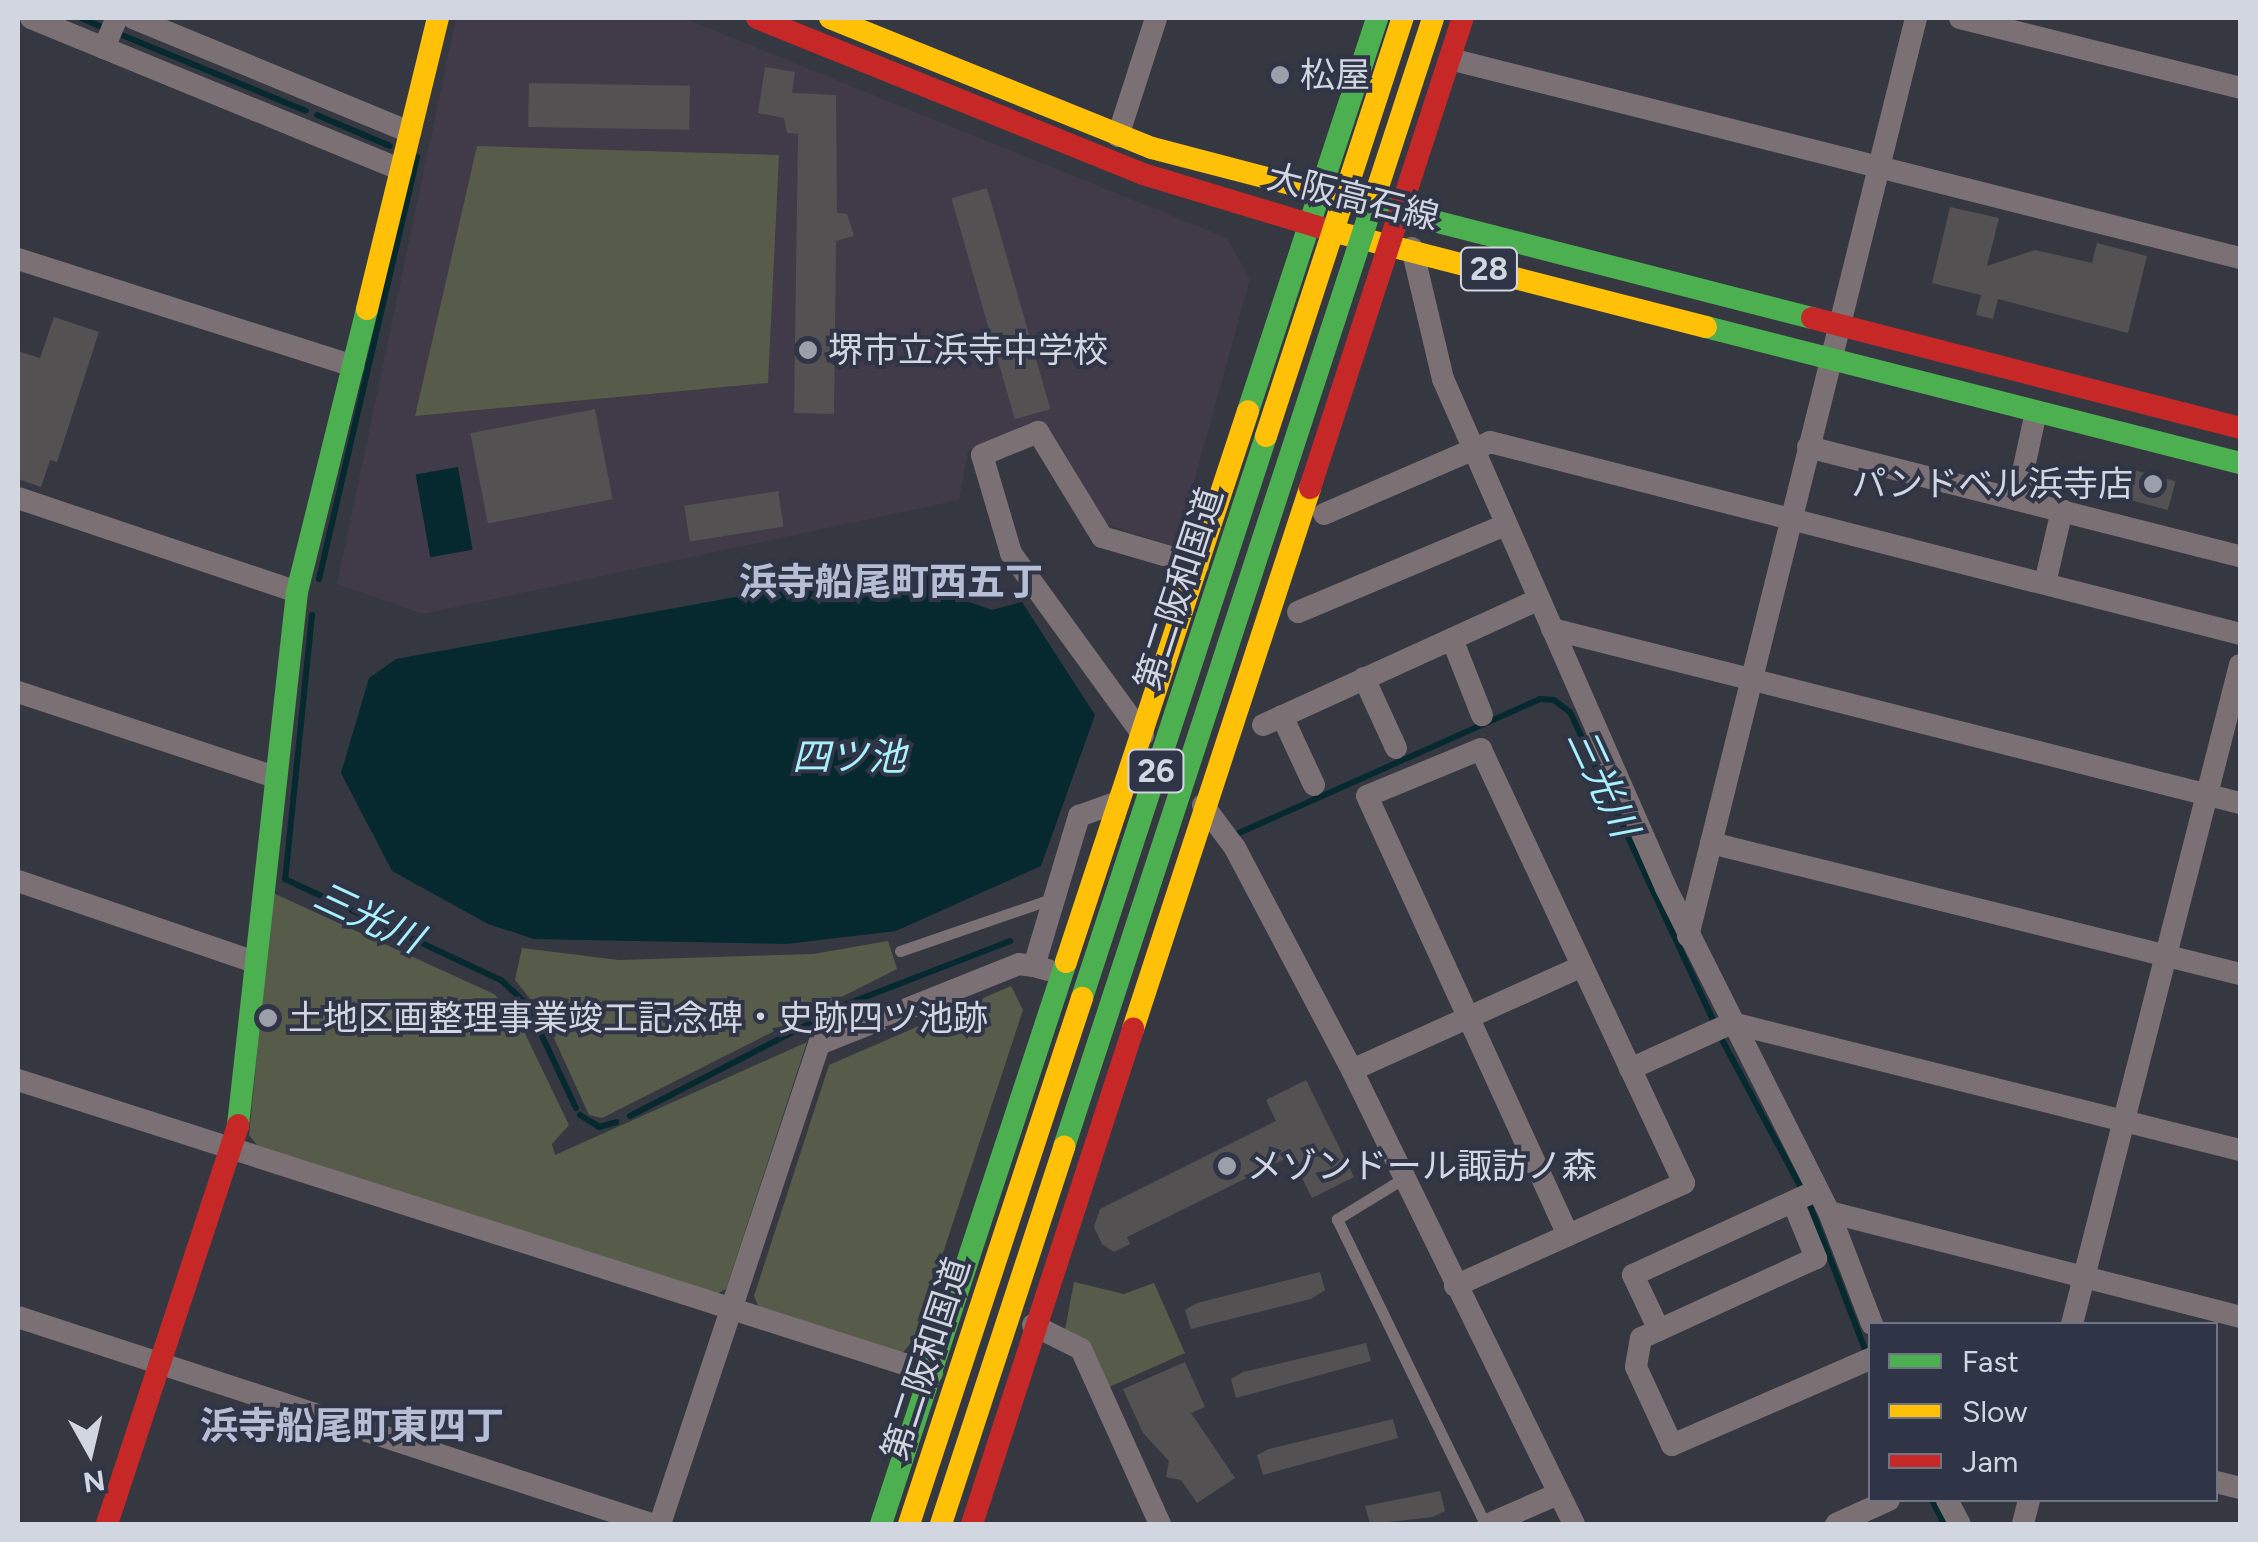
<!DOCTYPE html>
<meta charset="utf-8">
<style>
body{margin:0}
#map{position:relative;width:2258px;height:1542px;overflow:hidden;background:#353841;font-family:Figtree,"Noto Sans JP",sans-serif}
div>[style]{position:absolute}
.education>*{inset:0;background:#403a49}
.green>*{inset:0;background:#575b4a}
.water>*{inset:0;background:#05292e;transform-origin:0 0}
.stream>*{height:6px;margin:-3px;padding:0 3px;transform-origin:3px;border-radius:3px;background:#05292e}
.building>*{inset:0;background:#545152;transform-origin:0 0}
.lane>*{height:11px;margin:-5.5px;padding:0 5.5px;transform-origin:5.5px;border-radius:5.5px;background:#7b7174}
.street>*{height:22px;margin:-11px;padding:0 11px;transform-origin:11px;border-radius:11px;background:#7b7174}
.fast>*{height:22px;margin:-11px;padding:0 11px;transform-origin:11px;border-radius:11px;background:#4caf50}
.slow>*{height:22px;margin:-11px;padding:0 11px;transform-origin:11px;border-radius:11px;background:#ffc107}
.jam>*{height:22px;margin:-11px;padding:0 11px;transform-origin:11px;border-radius:11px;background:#c62828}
.fast-bridge>*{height:22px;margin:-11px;padding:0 11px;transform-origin:11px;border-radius:11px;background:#4caf50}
.slow-bridge>*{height:22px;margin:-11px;padding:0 11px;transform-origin:11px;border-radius:11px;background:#ffc107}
.dots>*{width:28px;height:28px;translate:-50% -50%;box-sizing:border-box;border:5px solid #2f3547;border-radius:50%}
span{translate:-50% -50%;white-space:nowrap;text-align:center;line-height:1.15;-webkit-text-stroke:8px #2f3547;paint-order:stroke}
.shield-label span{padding:2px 8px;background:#2f3547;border:2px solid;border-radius:8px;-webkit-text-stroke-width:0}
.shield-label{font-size:32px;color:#d1d6e1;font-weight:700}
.poi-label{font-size:35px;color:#d1d6e1}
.left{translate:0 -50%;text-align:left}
.right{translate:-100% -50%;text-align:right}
.street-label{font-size:35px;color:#d1d6e1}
.neighbourhood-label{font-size:38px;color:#b5bed4;font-weight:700}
.water-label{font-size:38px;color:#a6f1fc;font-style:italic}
.frame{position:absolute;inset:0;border:20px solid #d1d6e1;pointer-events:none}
.legend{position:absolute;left:1868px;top:1322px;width:350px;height:180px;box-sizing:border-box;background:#2f3547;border:2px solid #707585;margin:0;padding:12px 18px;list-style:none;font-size:30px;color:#d1d6e1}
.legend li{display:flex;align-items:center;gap:20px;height:50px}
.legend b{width:50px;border:2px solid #707585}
.north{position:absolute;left:40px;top:1402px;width:100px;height:100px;-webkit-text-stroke:8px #2f3547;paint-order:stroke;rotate:172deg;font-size:28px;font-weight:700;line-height:40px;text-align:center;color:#d1d6e1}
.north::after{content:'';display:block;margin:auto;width:35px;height:45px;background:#d1d6e1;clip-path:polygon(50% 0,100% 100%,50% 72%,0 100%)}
</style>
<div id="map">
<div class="education">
<div style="clip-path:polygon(456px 18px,683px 18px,1227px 238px,1250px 279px,1176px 547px,1106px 524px,1041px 421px,968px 451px,959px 500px,423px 614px,337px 584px)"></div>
</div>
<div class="green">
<div style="clip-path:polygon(477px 146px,779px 155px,768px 383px,415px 416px)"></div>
<div style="clip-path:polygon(273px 893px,494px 994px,519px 1021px,569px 1125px,552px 1144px,555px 1155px,807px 1042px,726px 1289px,715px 1295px,257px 1145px,249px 1135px)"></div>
<div style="clip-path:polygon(888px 941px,897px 969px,602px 1118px,589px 1115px,544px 1016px,515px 980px,522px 948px,619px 960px,813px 954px)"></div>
<div style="clip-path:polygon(1011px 986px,1023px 1010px,915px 1338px,900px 1356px,760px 1310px,754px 1296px,829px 1065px)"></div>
<div style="clip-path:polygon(1074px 1282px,1124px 1294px,1154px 1283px,1185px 1353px,1109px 1387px,1064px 1335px)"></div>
</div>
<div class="water">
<div style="left:458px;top:467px;width:84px;height:43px;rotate:80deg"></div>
<div style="clip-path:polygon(922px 563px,964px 600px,992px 610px,1022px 602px,1095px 715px,1041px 866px,896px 931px,786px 944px,534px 939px,488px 924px,392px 871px,341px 773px,369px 678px,396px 659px)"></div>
</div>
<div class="stream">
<div style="left:81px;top:18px;width:26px;rotate:23deg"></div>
<div style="left:117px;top:33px;width:204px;rotate:22.4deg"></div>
<div style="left:317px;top:115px;width:79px;rotate:23deg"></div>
<div style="left:319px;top:579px;width:433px;rotate:-76.9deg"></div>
<div style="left:312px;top:615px;width:265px;rotate:95.8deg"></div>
<div style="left:285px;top:879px;width:238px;rotate:25.1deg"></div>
<div style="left:501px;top:980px;width:35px;rotate:43deg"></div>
<div style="left:527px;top:1004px;width:115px;rotate:64.8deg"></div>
<div style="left:1239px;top:833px;width:329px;rotate:-24deg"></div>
<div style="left:1540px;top:699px;width:14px;rotate:4deg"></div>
<div style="left:1554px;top:700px;width:20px;rotate:37deg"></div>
<div style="left:1570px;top:712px;width:340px;rotate:65.1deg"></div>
<div style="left:1720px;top:1036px;width:172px;rotate:61.9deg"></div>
<div style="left:580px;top:1115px;width:22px;rotate:32deg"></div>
<div style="left:599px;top:1127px;width:18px;rotate:-16deg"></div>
<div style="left:630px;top:1116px;width:244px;rotate:-27.3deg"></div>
<div style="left:847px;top:1004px;width:175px;rotate:-21.1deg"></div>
<div style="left:1809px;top:1203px;width:157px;rotate:69.1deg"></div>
<div style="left:1932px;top:1500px;width:27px;rotate:63deg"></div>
</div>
<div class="building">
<div style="clip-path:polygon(765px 67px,795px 72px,792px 93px,836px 95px,837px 213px,847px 214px,854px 236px,836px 241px,834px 414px,794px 413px,798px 134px,787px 133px,784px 118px,758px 113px)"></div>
<div style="left:529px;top:83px;width:161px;height:44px;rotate:1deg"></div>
<div style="left:987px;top:188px;width:230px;height:37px;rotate:74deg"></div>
<div style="clip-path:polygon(1950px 207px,1999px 218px,1987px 266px,2035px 250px,2092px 263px,2097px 243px,2147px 256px,2128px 333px,1998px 299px,1993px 319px,1976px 315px,1981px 295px,1932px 283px)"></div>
<div style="clip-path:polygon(54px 317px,99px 332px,57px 462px,50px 460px,41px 487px,18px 479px,18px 351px,40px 358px)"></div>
<div style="left:595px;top:409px;width:92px;height:127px;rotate:79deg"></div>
<div style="left:2134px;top:470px;width:43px;height:30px;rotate:15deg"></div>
<div style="left:778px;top:491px;width:36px;height:95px;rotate:81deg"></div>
<div style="clip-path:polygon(1306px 1080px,1354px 1177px,1312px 1198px,1291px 1156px,1127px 1237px,1130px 1244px,1114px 1252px,1102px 1244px,1094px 1227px,1100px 1209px,1276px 1121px,1266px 1100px)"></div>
<div style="clip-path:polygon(1320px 1272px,1325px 1290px,1311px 1299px,1191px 1329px,1185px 1310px,1197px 1303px)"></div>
<div style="clip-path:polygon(1366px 1343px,1371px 1361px,1236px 1398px,1231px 1379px,1243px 1372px)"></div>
<div style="clip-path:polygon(1185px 1362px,1205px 1407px,1191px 1413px,1235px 1478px,1197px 1503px,1181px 1480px,1166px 1477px,1169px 1461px,1143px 1433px,1123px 1389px)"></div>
<div style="clip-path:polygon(1393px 1419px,1398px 1438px,1263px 1475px,1257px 1455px,1269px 1449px)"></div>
<div style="clip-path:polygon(1440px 1491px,1445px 1511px,1433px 1517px,1370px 1524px,1365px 1506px)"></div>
</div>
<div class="lane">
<div style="left:900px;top:951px;width:160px;rotate:-19deg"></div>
<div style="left:1404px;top:1178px;width:79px;rotate:148.5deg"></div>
<div style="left:1337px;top:1219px;width:339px;rotate:64.1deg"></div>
</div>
<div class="street">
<div style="left:31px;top:18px;width:400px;rotate:22.3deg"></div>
<div style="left:133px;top:18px;width:300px;rotate:22.4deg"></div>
<div style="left:1960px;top:18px;width:289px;rotate:14deg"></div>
<div style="left:104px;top:48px;width:33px;rotate:-67deg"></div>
<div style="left:1450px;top:59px;width:815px;rotate:14.14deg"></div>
<div style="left:1118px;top:136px;width:124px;rotate:-72.1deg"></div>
<div style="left:1412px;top:248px;width:135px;rotate:76.7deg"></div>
<div style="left:1443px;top:379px;width:556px;rotate:66.34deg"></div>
<div style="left:1666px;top:888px;width:363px;rotate:63.3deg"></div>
<div style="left:1829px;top:1212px;width:120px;rotate:69deg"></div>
<div style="left:18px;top:259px;width:352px;rotate:17.7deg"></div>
<div style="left:1808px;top:447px;width:446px;rotate:14.2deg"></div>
<div style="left:18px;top:498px;width:294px;rotate:18.6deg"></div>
<div style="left:2017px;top:499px;width:89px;rotate:-77.7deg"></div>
<div style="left:1324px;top:514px;width:181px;rotate:-23.4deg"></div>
<div style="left:1490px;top:442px;width:774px;rotate:14.36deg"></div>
<div style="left:2045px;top:583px;width:75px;rotate:-76.9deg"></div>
<div style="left:1298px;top:612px;width:225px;rotate:-22.8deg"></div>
<div style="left:1552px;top:629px;width:710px;rotate:14.19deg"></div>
<div style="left:1452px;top:639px;width:82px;rotate:68.5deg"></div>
<div style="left:1364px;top:678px;width:77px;rotate:65.4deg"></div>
<div style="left:18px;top:692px;width:271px;rotate:18.3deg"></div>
<div style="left:1282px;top:716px;width:76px;rotate:65.1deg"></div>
<div style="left:1263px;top:725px;width:303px;rotate:-24.5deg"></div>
<div style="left:1143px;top:735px;width:225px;rotate:-126deg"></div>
<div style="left:1011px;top:553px;width:102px;rotate:-106.5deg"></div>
<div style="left:982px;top:455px;width:61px;rotate:-22.3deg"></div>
<div style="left:1038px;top:432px;width:123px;rotate:58.6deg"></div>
<div style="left:1102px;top:537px;width:100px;rotate:16.3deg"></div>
<div style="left:1203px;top:805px;width:54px;rotate:53.3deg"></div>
<div style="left:1235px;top:848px;width:251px;rotate:62.2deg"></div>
<div style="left:1352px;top:1070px;width:505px;rotate:63.94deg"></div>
<div style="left:1711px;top:843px;width:545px;rotate:13.91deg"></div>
<div style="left:18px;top:881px;width:250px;rotate:18.9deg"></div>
<div style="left:1688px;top:936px;width:946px;rotate:-76.05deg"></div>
<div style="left:1048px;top:970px;width:15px;rotate:-164deg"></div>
<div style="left:1034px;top:966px;width:157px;rotate:-73.3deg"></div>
<div style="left:1079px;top:816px;width:41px;rotate:-19.7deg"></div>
<div style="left:1630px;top:1069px;width:112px;rotate:-24.3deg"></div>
<div style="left:1732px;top:1023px;width:524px;rotate:14.04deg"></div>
<div style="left:1352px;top:1070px;width:252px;rotate:-24.3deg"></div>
<div style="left:18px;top:1080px;width:960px;rotate:17.77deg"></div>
<div style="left:1793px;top:1202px;width:61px;rotate:67.7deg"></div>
<div style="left:1816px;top:1258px;width:192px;rotate:155.4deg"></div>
<div style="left:1641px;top:1338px;width:29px;rotate:100deg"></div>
<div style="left:1636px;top:1367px;width:86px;rotate:65.2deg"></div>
<div style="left:1672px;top:1445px;width:216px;rotate:-23.5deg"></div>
<div style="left:1829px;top:1212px;width:424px;rotate:14.3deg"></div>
<div style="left:1455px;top:1286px;width:251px;rotate:-24.2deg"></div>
<div style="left:1684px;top:1183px;width:479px;rotate:-115.1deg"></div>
<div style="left:1481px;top:749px;width:123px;rotate:157.6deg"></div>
<div style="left:1367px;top:796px;width:483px;rotate:65.4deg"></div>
<div style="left:18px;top:1317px;width:666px;rotate:18.11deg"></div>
<div style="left:2072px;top:1324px;width:680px;rotate:-75.7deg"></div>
<div style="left:1033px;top:1325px;width:54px;rotate:26.6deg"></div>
<div style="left:1081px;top:1349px;width:192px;rotate:65.7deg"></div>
<div style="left:1659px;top:1330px;width:61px;rotate:-115.3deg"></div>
<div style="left:1633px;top:1275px;width:192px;rotate:-24.7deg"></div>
<div style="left:2216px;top:1482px;width:25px;rotate:14deg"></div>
<div style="left:1947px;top:1500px;width:27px;rotate:62deg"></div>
<div style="left:660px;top:1524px;width:506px;rotate:-71.67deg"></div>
<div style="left:819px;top:1044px;width:215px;rotate:-21.8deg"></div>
<div style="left:1019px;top:964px;width:15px;rotate:8deg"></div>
<div style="left:1489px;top:1524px;width:75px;rotate:-23.5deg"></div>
<div style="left:1836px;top:1524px;width:58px;rotate:-24.4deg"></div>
<div style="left:2023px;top:1524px;width:25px;rotate:-76deg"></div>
</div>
<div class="fast">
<div style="left:1325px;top:193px;width:503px;rotate:14.4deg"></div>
<div style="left:1706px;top:327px;width:551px;rotate:14.29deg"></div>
<div style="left:1248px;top:411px;width:414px;rotate:-71.8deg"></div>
<div style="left:238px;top:1125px;width:536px;rotate:-83.68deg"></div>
<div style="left:297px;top:592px;width:292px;rotate:-76.1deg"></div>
<div style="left:881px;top:1524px;width:592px;rotate:-71.78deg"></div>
</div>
<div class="slow">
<div style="left:830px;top:18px;width:347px;rotate:22deg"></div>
<div style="left:1152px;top:148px;width:179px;rotate:14.6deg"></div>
<div style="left:1332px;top:231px;width:386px;rotate:14.4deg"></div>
<div style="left:367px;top:309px;width:300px;rotate:-76.3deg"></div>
<div style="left:1066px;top:962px;width:580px;rotate:-71.72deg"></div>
<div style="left:1133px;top:1029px;width:569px;rotate:-71.88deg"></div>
</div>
<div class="jam">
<div style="left:757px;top:18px;width:416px;rotate:22deg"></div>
<div style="left:1143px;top:174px;width:197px;rotate:16.8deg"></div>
<div style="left:1812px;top:318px;width:442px;rotate:14.4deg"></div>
<div style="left:1310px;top:488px;width:494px;rotate:-72deg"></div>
<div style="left:107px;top:1524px;width:420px;rotate:-71.8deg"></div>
<div style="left:972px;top:1524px;width:521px;rotate:-71.98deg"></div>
</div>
<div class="fast-bridge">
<div style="left:1082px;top:998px;width:591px;rotate:-71.87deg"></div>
<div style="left:1064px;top:1147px;width:997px;rotate:-71.89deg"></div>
</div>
<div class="slow-bridge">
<div style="left:1374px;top:199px;width:190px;rotate:-71.9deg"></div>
<div style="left:1266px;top:436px;width:440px;rotate:-71.9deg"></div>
<div style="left:909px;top:1524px;width:554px;rotate:-71.79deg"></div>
<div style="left:941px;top:1524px;width:397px;rotate:-71.9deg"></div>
</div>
<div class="dots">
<div style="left:1280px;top:75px;background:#9a9fa9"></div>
<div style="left:808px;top:350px;background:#9a9fa9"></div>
<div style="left:2153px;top:484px;background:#9a9fa9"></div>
<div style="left:268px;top:1018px;background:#9a9fa9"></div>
<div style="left:1227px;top:1166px;background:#9a9fa9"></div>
</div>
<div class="shield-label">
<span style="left:1489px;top:269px">28</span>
<span style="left:1156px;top:771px">26</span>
</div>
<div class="poi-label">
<span class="left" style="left:1300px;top:75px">松屋</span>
<span class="left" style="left:828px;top:350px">堺市立浜寺中学校</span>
<span class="right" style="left:2133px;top:484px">パンドベル浜寺店</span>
<span class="left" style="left:288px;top:1018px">土地区画整理事業竣工記念碑・史跡四ツ池跡</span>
<span class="left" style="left:1247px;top:1166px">メゾンドール諏訪ノ森</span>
</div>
<div class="street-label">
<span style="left:1353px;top:197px;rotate:14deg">大阪高石線</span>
<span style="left:1179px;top:589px;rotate:-72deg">第二阪和国道</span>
<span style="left:926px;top:1359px;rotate:-72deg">第二阪和国道</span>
</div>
<div class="neighbourhood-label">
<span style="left:891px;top:583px">浜寺船尾町西五丁</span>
<span style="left:352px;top:1427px">浜寺船尾町東四丁</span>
</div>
<div class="water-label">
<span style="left:849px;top:758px">四ツ池</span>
<span style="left:1602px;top:783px;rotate:65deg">三光川</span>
<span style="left:368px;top:918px;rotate:25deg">三光川</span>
</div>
<div class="frame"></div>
<ul class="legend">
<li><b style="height:12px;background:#4caf50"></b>Fast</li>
<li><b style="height:12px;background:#ffc107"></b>Slow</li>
<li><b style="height:12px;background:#c62828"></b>Jam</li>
</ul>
<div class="north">N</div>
</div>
